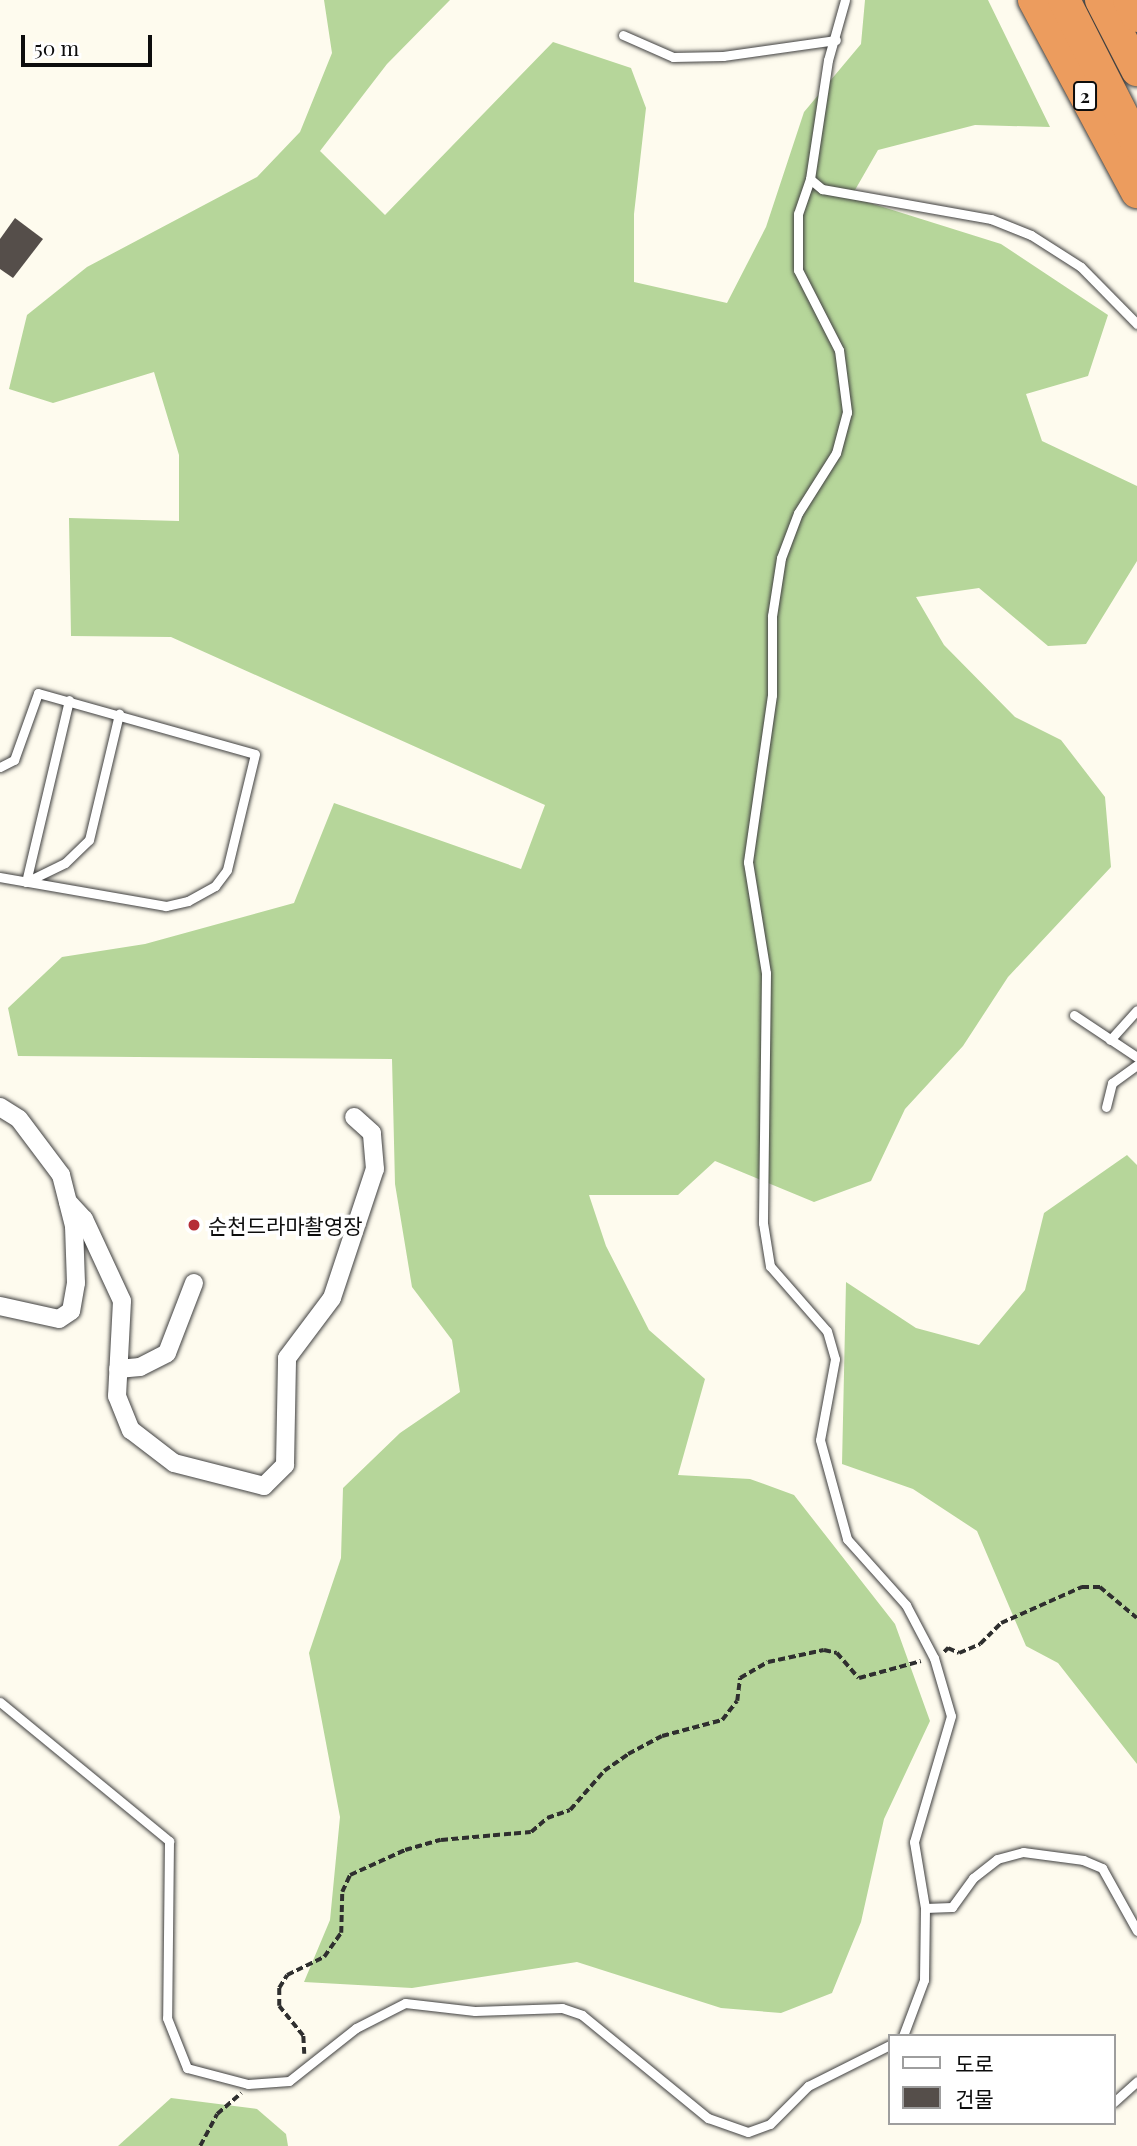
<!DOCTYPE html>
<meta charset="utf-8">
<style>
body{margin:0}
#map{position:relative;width:1137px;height:2146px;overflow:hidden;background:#fefbee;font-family:"Playfair Display","Noto Sans KR",serif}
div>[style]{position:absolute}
.forest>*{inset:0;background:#b6d69a}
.building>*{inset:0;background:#554e4a}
.path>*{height:3.5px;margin-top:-1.75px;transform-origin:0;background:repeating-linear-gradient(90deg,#2f2f2f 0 7px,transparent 0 10.5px)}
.roads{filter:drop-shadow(0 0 2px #404040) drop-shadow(0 0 2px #404040)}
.lane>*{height:9px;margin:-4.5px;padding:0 4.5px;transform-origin:4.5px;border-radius:4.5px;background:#fff}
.street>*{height:18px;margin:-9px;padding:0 9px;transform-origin:9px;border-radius:9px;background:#fff}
.highway>*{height:32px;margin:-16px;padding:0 16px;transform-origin:16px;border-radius:16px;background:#ec9c5e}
.dots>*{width:19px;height:19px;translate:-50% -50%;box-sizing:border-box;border:4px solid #fff;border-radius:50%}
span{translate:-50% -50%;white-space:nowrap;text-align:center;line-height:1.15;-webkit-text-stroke:7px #fff;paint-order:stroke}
.shield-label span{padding:2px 5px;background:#fff;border:2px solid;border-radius:5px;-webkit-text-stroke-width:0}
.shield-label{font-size:19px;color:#0d0d0d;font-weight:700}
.poi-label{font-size:21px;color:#0d0d0d}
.left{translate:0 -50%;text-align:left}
.legend{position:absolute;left:888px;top:2034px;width:228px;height:91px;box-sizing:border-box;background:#fff;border:2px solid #9e9e9e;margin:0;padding:9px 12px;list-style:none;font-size:21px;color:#0d0d0d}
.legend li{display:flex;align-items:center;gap:14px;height:35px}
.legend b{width:35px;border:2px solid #9e9e9e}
.scale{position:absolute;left:21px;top:35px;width:131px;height:32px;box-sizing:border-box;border:4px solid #0d0d0d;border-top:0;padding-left:9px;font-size:21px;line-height:24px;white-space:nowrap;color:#0d0d0d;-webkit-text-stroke:5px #fff;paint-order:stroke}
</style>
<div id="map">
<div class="forest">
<div style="clip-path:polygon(324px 0,450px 0,387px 64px,320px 151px,385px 215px,553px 42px,631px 68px,646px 108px,634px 214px,634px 282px,727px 303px,766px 227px,804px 112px,861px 44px,865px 0,988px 0,1050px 127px,975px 125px,878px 150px,851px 197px,1001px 244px,1108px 315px,1088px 376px,1026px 394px,1042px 441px,1137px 486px,1137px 561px,1086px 644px,1048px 646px,979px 588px,916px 597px,944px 645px,1015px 717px,1061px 740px,1105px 797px,1111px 867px,1008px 977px,963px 1046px,905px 1109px,871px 1181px,814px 1202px,715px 1161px,678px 1195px,589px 1195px,606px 1246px,649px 1330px,705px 1379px,678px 1475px,750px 1479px,794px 1495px,895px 1624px,930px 1721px,884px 1819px,861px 1922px,832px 1993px,781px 2013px,721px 2008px,577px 1962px,412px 1988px,304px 1982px,330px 1920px,340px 1817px,309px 1653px,341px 1558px,343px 1488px,400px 1433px,460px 1392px,452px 1340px,412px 1287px,395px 1184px,392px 1059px,18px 1056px,8px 1008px,62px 957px,145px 944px,294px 903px,334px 803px,521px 869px,545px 805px,171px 637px,71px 636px,69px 518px,179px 521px,179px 455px,154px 372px,53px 403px,9px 389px,27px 315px,87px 267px,257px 177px,300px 132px,332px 53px)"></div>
<div style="clip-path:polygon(1127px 1155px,1137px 1165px,1137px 1764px,1058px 1663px,1026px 1646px,977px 1531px,913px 1489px,842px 1464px,846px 1282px,916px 1328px,979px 1345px,1025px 1290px,1044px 1213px)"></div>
<div style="clip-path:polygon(171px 2098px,257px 2109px,286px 2134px,288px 2146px,118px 2146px)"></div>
</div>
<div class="building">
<div style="clip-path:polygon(15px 218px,43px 239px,13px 278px,0 269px,0 239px)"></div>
</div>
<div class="path">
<div style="left:944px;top:1652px;width:6px;rotate:-45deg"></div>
<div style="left:948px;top:1648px;width:12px;rotate:24deg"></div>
<div style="left:959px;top:1653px;width:23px;rotate:-23deg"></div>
<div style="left:980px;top:1644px;width:30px;rotate:-45deg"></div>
<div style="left:1001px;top:1623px;width:89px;rotate:-24deg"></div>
<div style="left:1082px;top:1587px;width:18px"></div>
<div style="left:1100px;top:1587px;width:48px;rotate:40deg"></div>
<div style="left:304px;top:2054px;width:18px;rotate:-93deg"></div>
<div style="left:303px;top:2036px;width:38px;rotate:-129deg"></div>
<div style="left:279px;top:2006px;width:18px;rotate:-90deg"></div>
<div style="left:279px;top:1988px;width:15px;rotate:-58deg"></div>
<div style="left:287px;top:1975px;width:41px;rotate:-25.9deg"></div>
<div style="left:324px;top:1957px;width:29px;rotate:-55deg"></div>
<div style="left:341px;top:1933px;width:41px;rotate:-88.6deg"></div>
<div style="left:342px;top:1892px;width:19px;rotate:-65deg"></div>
<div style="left:350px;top:1875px;width:60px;rotate:-24.4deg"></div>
<div style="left:405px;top:1850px;width:37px;rotate:-16deg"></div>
<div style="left:441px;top:1840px;width:90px;rotate:-5.1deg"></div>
<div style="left:531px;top:1832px;width:21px;rotate:-41deg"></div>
<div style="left:547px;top:1818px;width:24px;rotate:-19deg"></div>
<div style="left:570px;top:1810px;width:52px;rotate:-48.9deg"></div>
<div style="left:604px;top:1771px;width:29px;rotate:-35deg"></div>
<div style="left:628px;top:1754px;width:38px;rotate:-28deg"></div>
<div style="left:662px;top:1736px;width:62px;rotate:-14.9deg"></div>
<div style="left:722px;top:1720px;width:24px;rotate:-52deg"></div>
<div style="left:737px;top:1701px;width:23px;rotate:-83deg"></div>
<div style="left:740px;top:1678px;width:32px;rotate:-30deg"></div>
<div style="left:768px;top:1662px;width:57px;rotate:-12.1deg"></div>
<div style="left:824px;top:1650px;width:13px;rotate:13deg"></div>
<div style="left:837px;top:1653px;width:33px;rotate:49deg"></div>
<div style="left:859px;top:1678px;width:64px;rotate:-15.3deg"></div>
<div style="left:200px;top:2146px;width:36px;rotate:-62deg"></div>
<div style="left:217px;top:2114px;width:32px;rotate:-41deg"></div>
</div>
<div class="roads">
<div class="lane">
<div style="left:845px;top:0;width:62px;rotate:105.8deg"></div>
<div style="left:828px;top:60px;width:120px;rotate:98.6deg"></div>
<div style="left:810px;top:179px;width:16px;rotate:40deg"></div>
<div style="left:822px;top:189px;width:172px;rotate:10.1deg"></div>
<div style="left:991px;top:219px;width:43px;rotate:21.8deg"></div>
<div style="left:1031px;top:235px;width:59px;rotate:32.6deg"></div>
<div style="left:1081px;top:267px;width:80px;rotate:45.5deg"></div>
<div style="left:623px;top:35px;width:55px;rotate:23.7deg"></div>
<div style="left:673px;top:57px;width:50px;rotate:-1.1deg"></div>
<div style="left:723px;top:56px;width:114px;rotate:-8.1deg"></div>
<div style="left:810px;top:179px;width:37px;rotate:109deg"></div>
<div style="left:798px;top:214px;width:56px;rotate:90deg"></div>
<div style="left:798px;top:270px;width:90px;rotate:62.9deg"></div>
<div style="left:839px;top:350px;width:63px;rotate:82.6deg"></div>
<div style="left:847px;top:412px;width:42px;rotate:105deg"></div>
<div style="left:836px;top:453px;width:71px;rotate:122.3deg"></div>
<div style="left:798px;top:513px;width:48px;rotate:110.7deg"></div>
<div style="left:781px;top:558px;width:59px;rotate:98.8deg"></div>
<div style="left:772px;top:616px;width:79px;rotate:90deg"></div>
<div style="left:772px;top:695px;width:169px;rotate:98.2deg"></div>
<div style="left:748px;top:862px;width:112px;rotate:80.8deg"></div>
<div style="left:766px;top:973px;width:250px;rotate:90.7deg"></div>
<div style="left:763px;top:1223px;width:44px;rotate:80.8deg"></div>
<div style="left:770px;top:1266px;width:86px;rotate:48.8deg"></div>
<div style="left:827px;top:1331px;width:29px;rotate:74deg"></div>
<div style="left:835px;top:1359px;width:82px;rotate:100.5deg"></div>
<div style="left:820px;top:1440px;width:103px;rotate:74.7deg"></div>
<div style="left:847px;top:1539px;width:89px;rotate:48.2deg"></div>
<div style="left:906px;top:1605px;width:60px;rotate:62.2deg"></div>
<div style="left:934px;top:1658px;width:60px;rotate:73.7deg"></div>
<div style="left:951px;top:1716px;width:131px;rotate:106.4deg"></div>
<div style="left:914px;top:1842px;width:67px;rotate:80.5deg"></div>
<div style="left:925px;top:1908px;width:72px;rotate:90.8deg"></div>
<div style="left:924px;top:1980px;width:60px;rotate:110.6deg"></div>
<div style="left:0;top:767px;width:16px;rotate:-27deg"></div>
<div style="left:14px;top:760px;width:71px;rotate:-70.3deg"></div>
<div style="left:38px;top:693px;width:225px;rotate:15.7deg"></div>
<div style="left:255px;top:754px;width:119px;rotate:103.6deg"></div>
<div style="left:227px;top:870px;width:20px;rotate:127deg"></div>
<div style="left:215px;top:886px;width:31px;rotate:151deg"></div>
<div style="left:188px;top:901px;width:23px;rotate:167deg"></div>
<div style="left:166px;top:906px;width:169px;rotate:-170.1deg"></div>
<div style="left:26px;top:882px;width:43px;rotate:-26deg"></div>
<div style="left:65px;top:863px;width:33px;rotate:-44deg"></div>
<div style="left:89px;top:840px;width:130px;rotate:-76.6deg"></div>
<div style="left:26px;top:882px;width:187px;rotate:-76.7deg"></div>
<div style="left:1074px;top:1015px;width:76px;rotate:33.7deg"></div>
<div style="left:1110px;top:1040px;width:40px;rotate:-48deg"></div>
<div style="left:1106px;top:1107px;width:25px;rotate:-76deg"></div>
<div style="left:1112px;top:1083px;width:31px;rotate:-36deg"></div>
<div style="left:0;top:1702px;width:219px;rotate:39.4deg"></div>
<div style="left:169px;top:1841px;width:177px;rotate:90.6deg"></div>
<div style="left:167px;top:2018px;width:54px;rotate:68.2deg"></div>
<div style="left:187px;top:2068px;width:63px;rotate:14.7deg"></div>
<div style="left:248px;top:2084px;width:41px;rotate:-4.2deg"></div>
<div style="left:289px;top:2081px;width:85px;rotate:-38.3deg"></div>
<div style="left:356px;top:2028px;width:55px;rotate:-27deg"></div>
<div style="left:405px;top:2003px;width:70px;rotate:6.5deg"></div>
<div style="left:475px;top:2011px;width:87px;rotate:-2deg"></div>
<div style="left:562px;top:2008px;width:21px;rotate:19deg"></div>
<div style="left:582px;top:2015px;width:163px;rotate:39.3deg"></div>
<div style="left:708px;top:2118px;width:42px;rotate:19.3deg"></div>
<div style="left:748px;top:2132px;width:23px;rotate:-20deg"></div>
<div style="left:770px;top:2124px;width:54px;rotate:-45deg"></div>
<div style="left:808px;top:2086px;width:92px;rotate:-26.6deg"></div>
<div style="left:925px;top:1908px;width:27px;rotate:-2deg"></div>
<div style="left:952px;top:1907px;width:36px;rotate:-54deg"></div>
<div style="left:973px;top:1878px;width:31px;rotate:-38deg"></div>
<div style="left:997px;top:1859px;width:27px;rotate:-15deg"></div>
<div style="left:1023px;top:1852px;width:61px;rotate:7.6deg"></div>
<div style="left:1083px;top:1860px;width:21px;rotate:23deg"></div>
<div style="left:1102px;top:1868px;width:72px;rotate:60.9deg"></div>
<div style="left:1114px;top:2102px;width:31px;rotate:-42deg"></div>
</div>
<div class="street">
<div style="left:0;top:1107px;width:22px;rotate:32deg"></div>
<div style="left:19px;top:1119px;width:70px;rotate:53.1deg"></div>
<div style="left:61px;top:1175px;width:53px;rotate:75.7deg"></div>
<div style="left:74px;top:1226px;width:57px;rotate:88deg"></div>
<div style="left:76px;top:1283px;width:28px;rotate:100deg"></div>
<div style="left:71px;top:1311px;width:14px;rotate:146deg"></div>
<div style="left:59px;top:1319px;width:60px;rotate:-167.6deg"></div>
<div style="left:68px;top:1202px;width:23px;rotate:47deg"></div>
<div style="left:84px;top:1219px;width:90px;rotate:65.1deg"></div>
<div style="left:122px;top:1301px;width:95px;rotate:93deg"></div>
<div style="left:117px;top:1396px;width:37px;rotate:68deg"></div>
<div style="left:131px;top:1430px;width:54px;rotate:37.5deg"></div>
<div style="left:174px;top:1463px;width:93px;rotate:14.3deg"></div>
<div style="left:264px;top:1486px;width:30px;rotate:-45deg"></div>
<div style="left:285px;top:1465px;width:107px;rotate:-88.9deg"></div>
<div style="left:287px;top:1358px;width:75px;rotate:-53.1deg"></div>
<div style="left:332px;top:1298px;width:136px;rotate:-71.6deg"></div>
<div style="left:375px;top:1169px;width:36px;rotate:-95deg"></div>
<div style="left:372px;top:1133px;width:24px;rotate:-138deg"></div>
<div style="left:118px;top:1369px;width:22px;rotate:-5deg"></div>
<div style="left:140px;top:1367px;width:30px;rotate:-27deg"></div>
<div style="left:167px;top:1353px;width:75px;rotate:-68.9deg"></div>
</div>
<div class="highway">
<div style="left:1034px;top:0;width:218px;rotate:61.8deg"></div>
<div style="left:1064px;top:0;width:161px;rotate:63.1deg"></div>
<div style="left:1101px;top:0;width:79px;rotate:62.8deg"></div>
<div style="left:1129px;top:0;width:18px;rotate:63deg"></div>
</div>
</div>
<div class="dots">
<div style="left:194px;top:1225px;background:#b52d36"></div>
</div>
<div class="shield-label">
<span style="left:1085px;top:96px">2</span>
</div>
<div class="poi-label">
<span class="left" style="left:208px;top:1225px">순천드라마촬영장</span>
</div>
<ul class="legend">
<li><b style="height:9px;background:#fff"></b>도로</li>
<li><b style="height:19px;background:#554e4a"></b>건물</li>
</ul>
<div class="scale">50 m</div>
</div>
